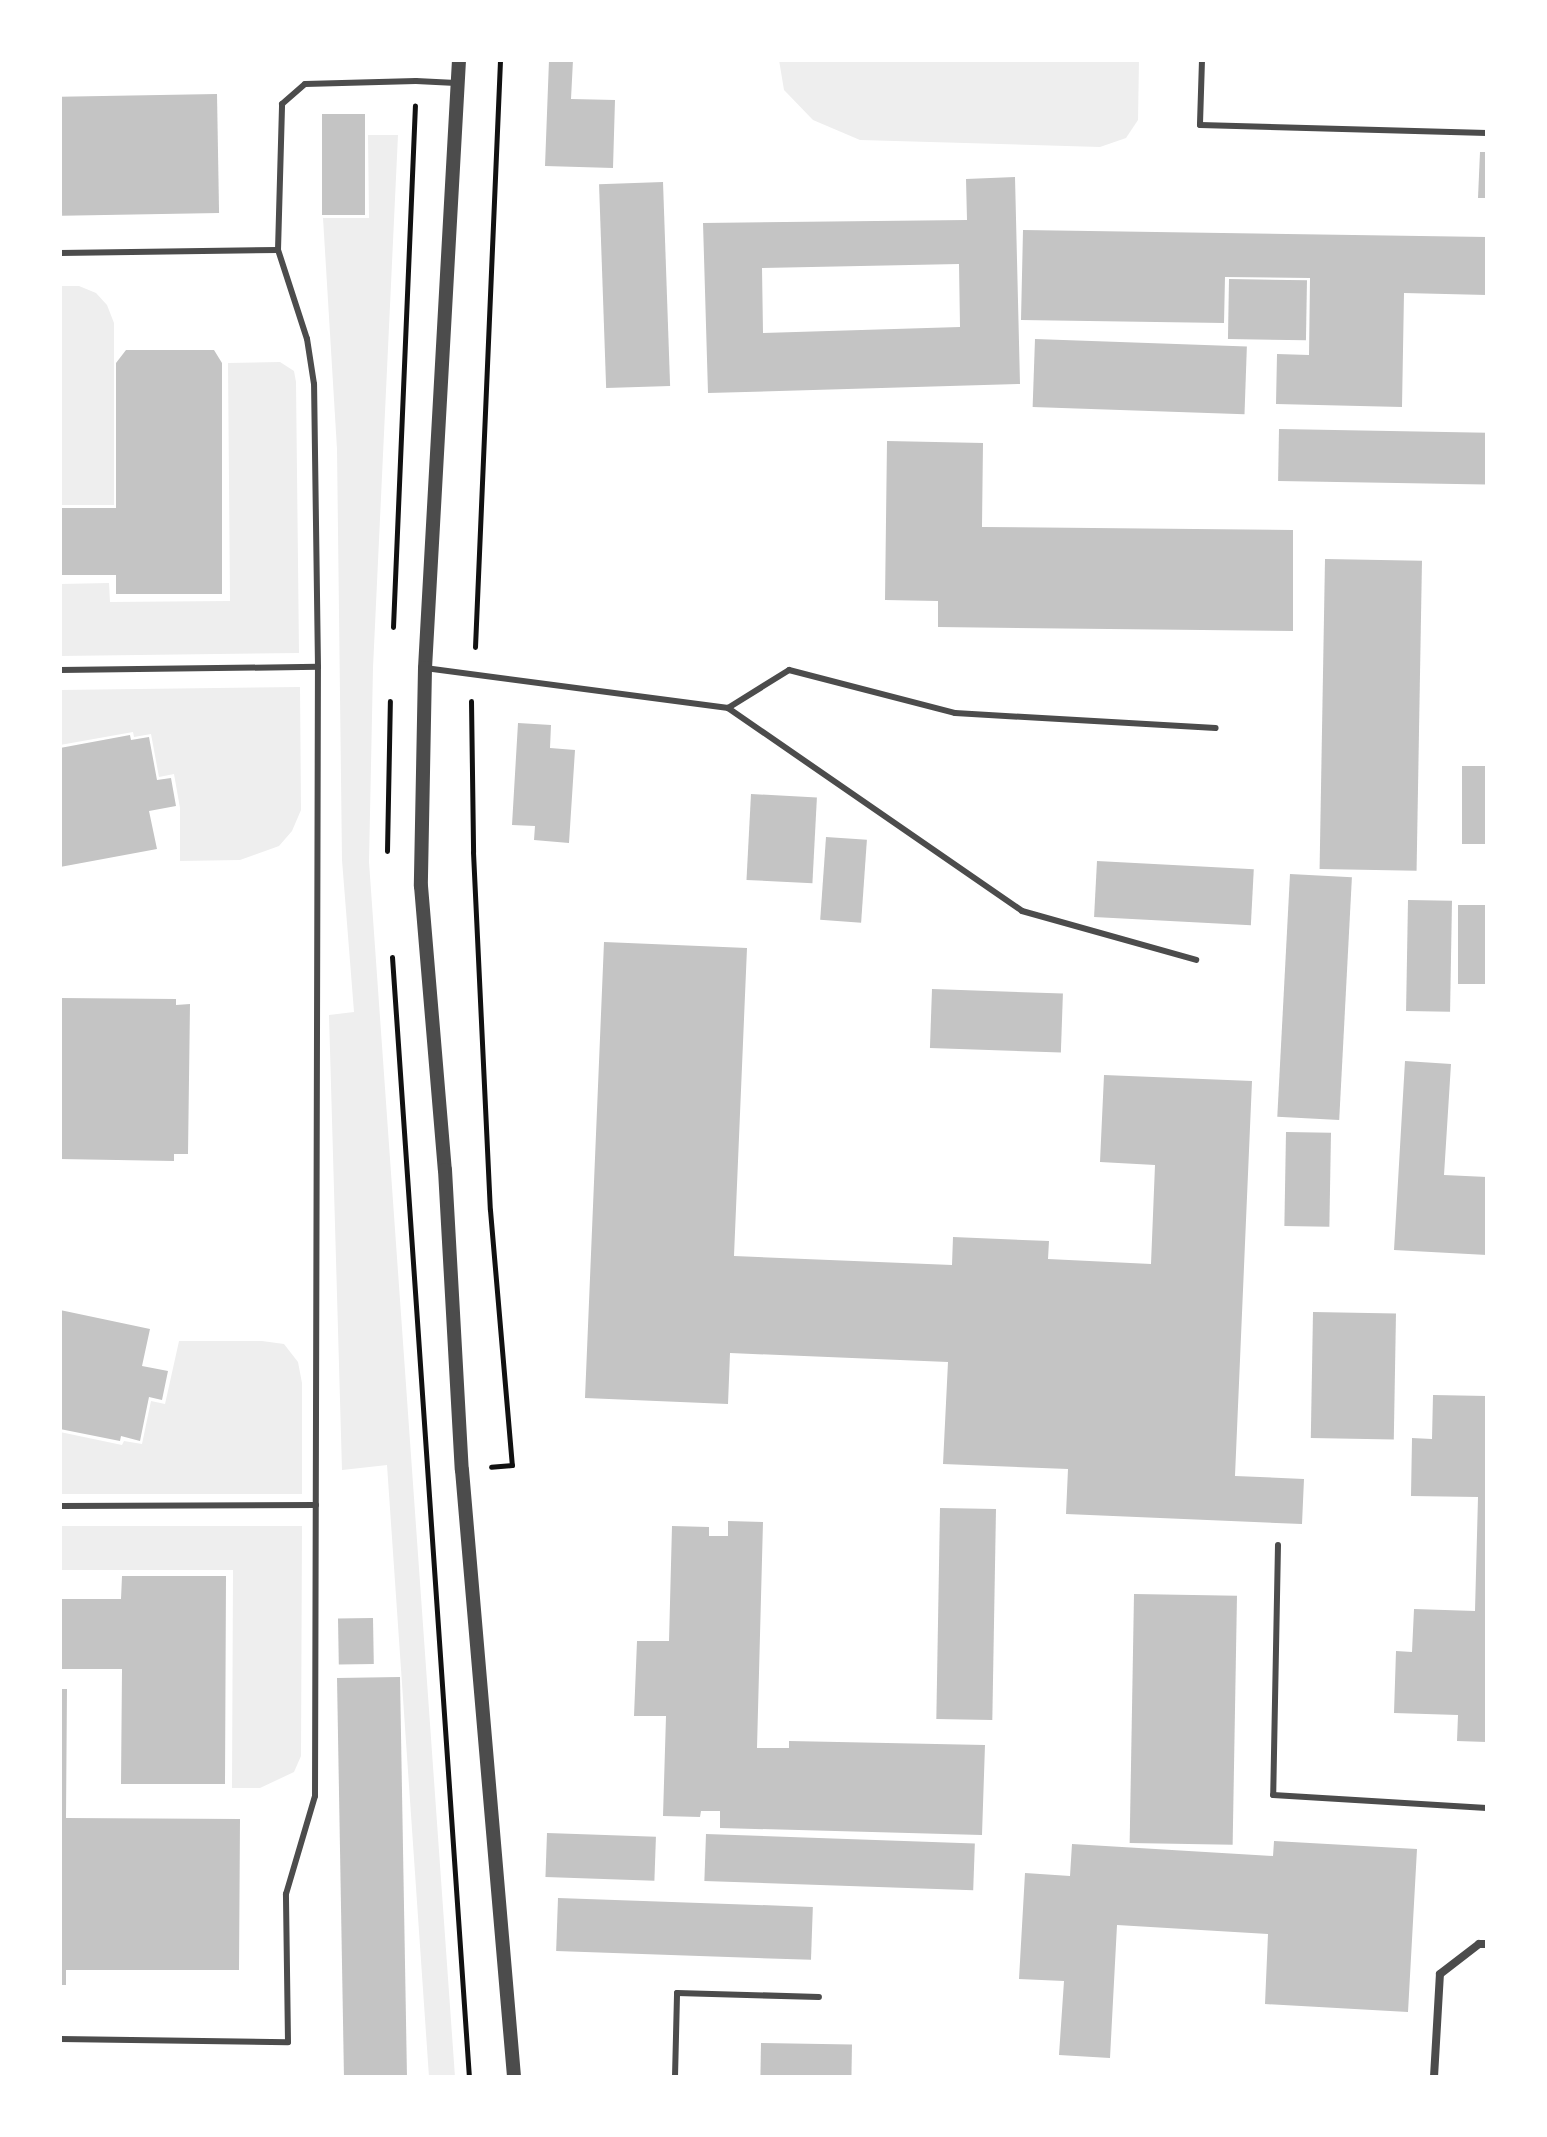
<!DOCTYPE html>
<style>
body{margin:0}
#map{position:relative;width:1547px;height:2137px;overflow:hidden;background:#fff;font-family:"Source Sans 3",sans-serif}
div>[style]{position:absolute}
.green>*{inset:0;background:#eee}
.building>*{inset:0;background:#c4c4c4;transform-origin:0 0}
.path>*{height:5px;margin:-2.5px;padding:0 2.5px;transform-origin:2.5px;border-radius:2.5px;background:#111}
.service>*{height:6px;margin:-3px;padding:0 3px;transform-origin:3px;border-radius:3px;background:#4c4c4c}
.minor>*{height:8px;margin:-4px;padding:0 4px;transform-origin:4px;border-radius:4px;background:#4c4c4c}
.tertiary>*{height:14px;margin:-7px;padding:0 7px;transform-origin:7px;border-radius:7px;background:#4c4c4c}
span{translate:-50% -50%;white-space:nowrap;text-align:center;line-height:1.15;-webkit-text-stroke:6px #fff;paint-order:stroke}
.frame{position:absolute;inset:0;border:62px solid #fff;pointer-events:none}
</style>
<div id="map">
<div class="green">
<div style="clip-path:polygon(779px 60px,1139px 60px,1138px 120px,1126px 138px,1100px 147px,860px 140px,813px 120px,784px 90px)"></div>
<div style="clip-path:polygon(368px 135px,398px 135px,373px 668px,369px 862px,455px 2077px,429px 2077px,387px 1465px,342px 1470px,329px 1015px,354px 1012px,342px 860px,337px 449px,323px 218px,369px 218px)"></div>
<div style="clip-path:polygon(60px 286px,79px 286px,96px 293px,107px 305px,114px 323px,114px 505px,60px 505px)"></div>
<div style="clip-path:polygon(280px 362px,294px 371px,296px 382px,299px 653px,60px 656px,60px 584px,109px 583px,110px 602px,230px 601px,228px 363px)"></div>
<div style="clip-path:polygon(300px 687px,301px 810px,292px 831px,279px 846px,240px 860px,180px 861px,180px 808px,174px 774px,159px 777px,151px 734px,134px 737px,133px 732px,60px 745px,60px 690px)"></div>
<div style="clip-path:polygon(179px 1341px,262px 1341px,284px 1344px,298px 1362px,302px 1383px,302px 1494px,60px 1494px,60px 1432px,122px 1445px,124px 1441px,142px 1444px,151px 1401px,165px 1404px)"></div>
<div style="clip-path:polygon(60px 1526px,302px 1526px,301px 1756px,294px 1772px,260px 1788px,232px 1788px,233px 1570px,60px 1570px)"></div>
</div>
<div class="building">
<div style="clip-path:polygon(549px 60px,573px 60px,571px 99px,615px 100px,613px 168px,545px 166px)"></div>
<div style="left:217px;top:94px;width:119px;height:157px;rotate:89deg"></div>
<div style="left:322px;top:114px;width:43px;height:101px"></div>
<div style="clip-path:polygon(1480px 152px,1487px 152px,1487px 198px,1478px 198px)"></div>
<div style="clip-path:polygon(evenodd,1015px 177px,1020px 384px,708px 393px,703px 223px,967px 220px,966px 179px,1015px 177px,959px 264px,960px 327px,763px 333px,762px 268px,959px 264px)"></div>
<div style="left:663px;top:182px;width:204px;height:64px;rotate:88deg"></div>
<div style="clip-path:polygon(1023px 230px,1487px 237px,1487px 295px,1404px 293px,1402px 407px,1276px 404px,1277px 354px,1309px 355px,1310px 278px,1225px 277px,1224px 323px,1021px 320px)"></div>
<div style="left:1229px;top:279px;width:78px;height:60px;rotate:1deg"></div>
<div style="left:1035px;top:339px;width:212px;height:68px;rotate:2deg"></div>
<div style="clip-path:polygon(126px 350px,214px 350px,222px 363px,222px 594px,116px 594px,116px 575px,60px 575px,60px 508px,116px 508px,116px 363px)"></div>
<div style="left:1279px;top:429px;width:208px;height:52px;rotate:1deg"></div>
<div style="clip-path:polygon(887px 441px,983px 443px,982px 527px,1293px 530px,1293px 631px,938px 627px,938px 601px,885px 600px)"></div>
<div style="left:1325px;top:559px;width:97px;height:310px;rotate:1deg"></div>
<div style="clip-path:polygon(518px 723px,551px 725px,550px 748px,575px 750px,569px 843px,534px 840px,535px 826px,512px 825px)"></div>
<div style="clip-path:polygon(130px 735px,131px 740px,149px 737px,157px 780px,171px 778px,176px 806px,149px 811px,157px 849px,60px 867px,60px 748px)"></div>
<div style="left:1462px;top:766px;width:25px;height:78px"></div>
<div style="left:751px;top:794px;width:66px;height:86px;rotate:3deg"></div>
<div style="left:826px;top:837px;width:41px;height:83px;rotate:4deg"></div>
<div style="left:1097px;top:861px;width:157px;height:56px;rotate:3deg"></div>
<div style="left:1290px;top:874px;width:62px;height:243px;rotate:3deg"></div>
<div style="left:1408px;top:900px;width:44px;height:111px;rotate:1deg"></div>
<div style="left:1458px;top:905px;width:29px;height:79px"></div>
<div style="clip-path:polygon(604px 942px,747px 948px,734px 1256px,952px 1265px,953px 1237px,1049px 1241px,1048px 1259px,1151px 1264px,1155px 1165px,1100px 1162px,1104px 1075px,1252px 1081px,1235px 1476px,1304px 1479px,1302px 1524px,1066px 1514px,1068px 1469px,943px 1464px,948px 1362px,730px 1353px,728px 1404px,585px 1398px)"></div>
<div style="left:932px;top:989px;width:131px;height:59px;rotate:2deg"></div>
<div style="clip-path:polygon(60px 998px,176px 999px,176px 1005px,190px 1004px,188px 1154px,174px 1154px,174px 1161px,60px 1159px)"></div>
<div style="clip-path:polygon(1405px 1061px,1451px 1064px,1444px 1175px,1487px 1177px,1487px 1255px,1394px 1250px)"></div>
<div style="left:1286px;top:1132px;width:45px;height:94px;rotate:1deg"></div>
<div style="clip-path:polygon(60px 1310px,150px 1329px,142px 1366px,168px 1371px,162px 1400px,149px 1397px,140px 1441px,121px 1436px,120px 1441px,60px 1429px)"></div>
<div style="left:1313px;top:1312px;width:83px;height:126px;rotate:1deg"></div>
<div style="clip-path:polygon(1433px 1395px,1487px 1396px,1487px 1742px,1457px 1741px,1458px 1715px,1394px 1713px,1396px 1651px,1412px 1652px,1414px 1609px,1475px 1611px,1478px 1497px,1411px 1496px,1412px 1438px,1432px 1439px)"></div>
<div style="left:940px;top:1508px;width:56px;height:211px;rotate:1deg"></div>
<div style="clip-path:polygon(728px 1521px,763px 1522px,757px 1748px,789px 1748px,789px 1741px,985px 1745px,982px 1835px,720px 1828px,720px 1811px,701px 1811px,700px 1817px,663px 1816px,666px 1716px,634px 1716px,637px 1641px,669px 1641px,672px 1526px,709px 1527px,709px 1536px,728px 1536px)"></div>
<div style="clip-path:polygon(122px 1576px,226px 1576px,225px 1784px,121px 1784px,122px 1669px,60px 1669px,60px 1599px,121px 1599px)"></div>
<div style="left:1134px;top:1594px;width:103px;height:249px;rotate:1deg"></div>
<div style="left:373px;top:1618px;width:46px;height:35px;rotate:89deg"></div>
<div style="left:400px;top:1677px;width:400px;height:63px;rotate:89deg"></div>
<div style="clip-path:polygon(60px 1689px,67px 1689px,66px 1818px,240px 1819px,239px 1970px,66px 1970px,66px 1985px,60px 1985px)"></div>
<div style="left:547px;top:1833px;width:109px;height:44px;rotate:2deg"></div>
<div style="left:706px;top:1834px;width:269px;height:47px;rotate:2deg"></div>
<div style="clip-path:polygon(1274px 1841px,1417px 1849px,1408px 2012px,1265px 2004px,1268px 1934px,1117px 1925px,1110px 2058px,1059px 2055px,1064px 1981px,1019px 1979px,1025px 1873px,1070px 1876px,1072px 1844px,1273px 1856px)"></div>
<div style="left:558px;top:1898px;width:255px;height:53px;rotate:2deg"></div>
<div style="left:761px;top:2043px;width:91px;height:34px;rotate:1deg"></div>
</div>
<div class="path">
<div style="left:393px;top:627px;width:522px;rotate:-87.59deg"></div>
<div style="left:475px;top:647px;width:588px;rotate:-87.56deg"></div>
<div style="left:471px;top:701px;width:151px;rotate:89.2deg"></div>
<div style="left:473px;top:852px;width:358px;rotate:87.3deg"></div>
<div style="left:490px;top:1210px;width:256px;rotate:85.1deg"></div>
<div style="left:512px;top:1465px;width:21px;rotate:175deg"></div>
<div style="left:387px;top:851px;width:150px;rotate:-88.9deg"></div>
<div style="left:392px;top:957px;width:1123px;rotate:86.07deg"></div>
</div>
<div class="service">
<div style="left:1202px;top:60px;width:65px;rotate:91.8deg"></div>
<div style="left:1200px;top:125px;width:287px;rotate:1.6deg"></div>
<div style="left:60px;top:253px;width:218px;rotate:-0.8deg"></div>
<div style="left:425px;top:668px;width:306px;rotate:7.5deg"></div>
<div style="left:728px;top:708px;width:357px;rotate:34.6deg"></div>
<div style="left:1022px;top:911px;width:181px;rotate:15.7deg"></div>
<div style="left:60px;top:670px;width:258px;rotate:-0.7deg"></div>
<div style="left:728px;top:708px;width:72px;rotate:-31.9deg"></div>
<div style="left:789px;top:670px;width:171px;rotate:14.5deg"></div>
<div style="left:955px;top:713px;width:261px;rotate:3.3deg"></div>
<div style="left:60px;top:1506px;width:256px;rotate:-0.2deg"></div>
<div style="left:1278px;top:1545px;width:250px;rotate:91.1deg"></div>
<div style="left:1273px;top:1795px;width:214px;rotate:3.5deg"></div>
<div style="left:60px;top:2039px;width:228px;rotate:0.8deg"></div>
<div style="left:288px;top:2042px;width:148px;rotate:-90.8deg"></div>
<div style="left:286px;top:1894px;width:102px;rotate:-73.5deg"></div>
<div style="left:315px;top:1796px;width:1129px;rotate:-89.85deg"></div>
<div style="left:318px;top:667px;width:283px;rotate:-90.8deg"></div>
<div style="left:314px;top:384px;width:46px;rotate:-98.8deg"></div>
<div style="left:307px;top:339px;width:94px;rotate:-108deg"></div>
<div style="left:278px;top:250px;width:146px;rotate:-88.4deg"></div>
<div style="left:282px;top:104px;width:30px;rotate:-41deg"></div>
<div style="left:305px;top:84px;width:111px;rotate:-1.5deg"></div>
<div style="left:416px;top:81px;width:40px;rotate:2.9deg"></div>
<div style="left:675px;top:2077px;width:84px;rotate:-88.6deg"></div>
<div style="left:677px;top:1993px;width:142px;rotate:1.6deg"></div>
</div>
<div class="minor">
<div style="left:1434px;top:2077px;width:103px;rotate:-86.7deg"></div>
<div style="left:1440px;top:1974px;width:49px;rotate:-37.6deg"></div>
<div style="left:1479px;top:1944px;width:8px"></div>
</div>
<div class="tertiary">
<div style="left:459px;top:60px;width:609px;rotate:93.2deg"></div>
<div style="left:425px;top:668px;width:218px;rotate:91.1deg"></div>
<div style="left:421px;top:886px;width:285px;rotate:85.2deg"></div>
<div style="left:445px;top:1170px;width:300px;rotate:86.8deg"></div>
<div style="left:462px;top:1470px;width:609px;rotate:85.1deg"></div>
</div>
<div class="frame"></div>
</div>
